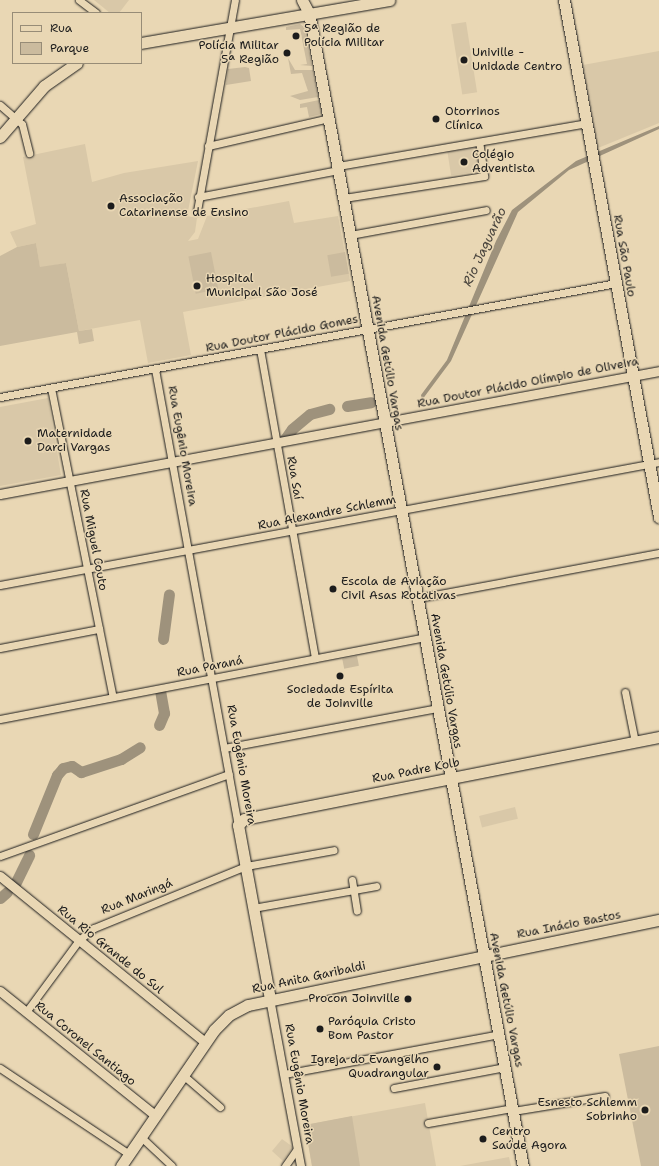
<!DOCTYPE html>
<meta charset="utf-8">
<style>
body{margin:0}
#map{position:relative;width:659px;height:1166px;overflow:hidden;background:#e9d7b4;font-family:"Shantell Sans",sans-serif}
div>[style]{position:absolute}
.built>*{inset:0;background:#d9c8a8;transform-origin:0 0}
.green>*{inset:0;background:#cbbb9e;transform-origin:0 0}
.water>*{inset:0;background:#9e927c}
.river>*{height:11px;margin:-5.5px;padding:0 5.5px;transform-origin:5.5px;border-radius:5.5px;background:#9e927c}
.roads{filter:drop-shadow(0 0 1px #1c1c1c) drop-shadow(0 0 1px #1c1c1c)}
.minor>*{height:7px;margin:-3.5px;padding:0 3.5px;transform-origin:3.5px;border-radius:3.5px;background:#e9d7b4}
.tertiary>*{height:8px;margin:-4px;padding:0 4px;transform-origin:4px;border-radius:4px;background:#e9d7b4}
.secondary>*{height:9px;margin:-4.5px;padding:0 4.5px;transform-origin:4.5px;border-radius:4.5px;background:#e9d7b4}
.primary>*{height:11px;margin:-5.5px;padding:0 5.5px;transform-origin:5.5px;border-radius:5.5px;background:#e9d7b4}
.dots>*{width:11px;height:11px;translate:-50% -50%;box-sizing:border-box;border:2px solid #e9d7b4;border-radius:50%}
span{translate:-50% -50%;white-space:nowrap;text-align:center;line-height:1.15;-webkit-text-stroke:3px #e9d7b4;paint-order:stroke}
.poi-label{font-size:12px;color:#1c1c1c}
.left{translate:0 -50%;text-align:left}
.right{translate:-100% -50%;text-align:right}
.street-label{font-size:12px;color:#1c1c1c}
.water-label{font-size:13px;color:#4a453e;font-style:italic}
.legend{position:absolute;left:12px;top:12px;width:130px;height:52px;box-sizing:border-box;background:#e9d7b4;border:1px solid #978c77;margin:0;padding:5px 7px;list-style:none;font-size:12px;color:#1c1c1c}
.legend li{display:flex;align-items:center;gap:8px;height:20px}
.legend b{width:20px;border:1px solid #978c77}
</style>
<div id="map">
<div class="built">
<div style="clip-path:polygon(94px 0,129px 0,119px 13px,110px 13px)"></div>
<div style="left:466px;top:22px;width:71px;height:15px;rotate:81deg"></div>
<div style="clip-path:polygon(659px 51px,659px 123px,598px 148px,583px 65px)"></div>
<div style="clip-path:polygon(85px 144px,92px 182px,124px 173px,198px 161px,187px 216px,197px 218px,195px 232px,188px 241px,198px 239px,207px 216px,289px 201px,294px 223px,338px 216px,350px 281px,183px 312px,191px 355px,148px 363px,140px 320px,79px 331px,66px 263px,40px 268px,36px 243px,17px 247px,10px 232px,36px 224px,23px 157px)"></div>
<div style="left:477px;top:147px;width:24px;height:30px;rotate:81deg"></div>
<div style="clip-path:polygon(48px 398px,61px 475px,0 486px,0 407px)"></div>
<div style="left:515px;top:807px;width:12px;height:37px;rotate:76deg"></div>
<div style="clip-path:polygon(425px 1103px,436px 1166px,312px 1166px,305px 1125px)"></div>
<div style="clip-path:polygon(282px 1139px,293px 1147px,283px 1161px,272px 1151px)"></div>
<div style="clip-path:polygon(509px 1157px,511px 1166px,460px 1166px)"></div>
</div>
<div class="green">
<div style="clip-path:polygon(300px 24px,304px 27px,312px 66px,300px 65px,307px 64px,300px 29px,286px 30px,286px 27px)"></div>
<div style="clip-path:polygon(288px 58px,295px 70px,313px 70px,318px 97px,300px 100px,290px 96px,308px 91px,302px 73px,291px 74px)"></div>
<div style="clip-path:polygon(245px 67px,249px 68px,251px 81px,226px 85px,228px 69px)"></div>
<div style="clip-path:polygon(319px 100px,322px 114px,309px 117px,307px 107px,300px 108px,300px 104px)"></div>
<div style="clip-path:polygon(36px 243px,40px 267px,66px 263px,79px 331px,92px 329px,94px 341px,79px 344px,77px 332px,0 346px,0 256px,17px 247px)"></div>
<div style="left:211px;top:252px;width:38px;height:23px;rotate:79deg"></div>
<div style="left:345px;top:252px;width:22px;height:18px;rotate:80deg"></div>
<div style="left:357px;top:656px;width:10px;height:15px;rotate:79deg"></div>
<div style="clip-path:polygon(659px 1046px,659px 1166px,641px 1166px,619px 1054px)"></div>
<div style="clip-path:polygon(352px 1116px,360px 1166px,312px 1166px,305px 1125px)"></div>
</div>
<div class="water">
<div style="clip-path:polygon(659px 126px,659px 129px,569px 170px,518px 212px,451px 361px,422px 400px,421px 395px,447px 360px,496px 241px,512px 210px,576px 161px)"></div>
</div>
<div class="river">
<div style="left:347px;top:406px;width:24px;rotate:-9deg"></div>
<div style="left:285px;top:439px;width:12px;rotate:-55deg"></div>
<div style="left:292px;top:429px;width:23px;rotate:-40deg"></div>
<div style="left:310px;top:414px;width:20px;rotate:-15deg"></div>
<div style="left:163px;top:639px;width:45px;rotate:-82.4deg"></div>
<div style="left:159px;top:725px;width:13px;rotate:-67deg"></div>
<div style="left:164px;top:713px;width:22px;rotate:-100deg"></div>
<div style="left:33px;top:834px;width:64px;rotate:-67.9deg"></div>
<div style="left:57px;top:775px;width:9px;rotate:-49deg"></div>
<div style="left:63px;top:768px;width:9px;rotate:-13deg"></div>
<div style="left:72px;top:766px;width:11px;rotate:34deg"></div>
<div style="left:81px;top:772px;width:42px;rotate:-18deg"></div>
<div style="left:121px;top:759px;width:22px;rotate:-32deg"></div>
<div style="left:16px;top:882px;width:30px;rotate:-64deg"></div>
<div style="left:0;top:898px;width:9px;rotate:-41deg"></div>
</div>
<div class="roads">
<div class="minor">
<div style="left:79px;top:0;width:21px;rotate:37deg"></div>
<div style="left:0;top:105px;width:29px;rotate:41deg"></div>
<div style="left:22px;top:124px;width:30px;rotate:76deg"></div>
<div style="left:208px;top:146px;width:124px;rotate:-13deg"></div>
<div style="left:338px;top:166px;width:253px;rotate:-9.8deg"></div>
<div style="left:198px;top:197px;width:143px;rotate:-10.9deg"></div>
<div style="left:344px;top:198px;width:142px;rotate:-8.9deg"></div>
<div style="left:484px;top:176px;width:34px;rotate:-98deg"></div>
<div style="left:197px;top:211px;width:214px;rotate:-79.8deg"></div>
<div style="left:350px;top:235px;width:138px;rotate:-10.4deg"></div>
<div style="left:260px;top:349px;width:314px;rotate:79.9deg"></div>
<div style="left:155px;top:369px;width:463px;rotate:79.7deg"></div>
<div style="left:51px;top:388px;width:315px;rotate:78.7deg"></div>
<div style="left:0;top:397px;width:626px;rotate:-10.48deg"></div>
<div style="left:0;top:585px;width:670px;rotate:-10.57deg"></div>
<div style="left:418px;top:598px;width:245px;rotate:-10.6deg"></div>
<div style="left:0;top:648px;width:101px;rotate:-10.9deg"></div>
<div style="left:625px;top:692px;width:51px;rotate:78.7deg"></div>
<div style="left:0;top:719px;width:433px;rotate:-10.9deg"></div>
<div style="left:224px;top:748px;width:218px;rotate:-10.6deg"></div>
<div style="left:0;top:856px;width:243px;rotate:-19.7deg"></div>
<div style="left:352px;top:880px;width:31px;rotate:81deg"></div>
<div style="left:253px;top:908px;width:125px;rotate:-10.1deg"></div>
<div style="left:26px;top:1012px;width:89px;rotate:-53.6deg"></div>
<div style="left:79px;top:940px;width:19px;rotate:-39deg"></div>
<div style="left:94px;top:928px;width:164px;rotate:-22.2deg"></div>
<div style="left:246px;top:866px;width:89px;rotate:-10.3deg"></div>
<div style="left:0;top:1068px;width:155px;rotate:33.7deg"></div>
<div style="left:284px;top:1074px;width:219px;rotate:-10.5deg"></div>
<div style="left:183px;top:1075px;width:49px;rotate:40.9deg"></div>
<div style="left:394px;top:1088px;width:113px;rotate:-10.7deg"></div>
<div style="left:513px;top:1111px;width:93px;rotate:-9.3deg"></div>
<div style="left:428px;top:1123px;width:85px;rotate:-10.1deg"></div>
<div style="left:141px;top:1137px;width:42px;rotate:43.1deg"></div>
<div style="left:285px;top:1166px;width:21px;rotate:-55deg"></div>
</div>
<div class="tertiary">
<div style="left:270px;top:999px;width:170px;rotate:79.5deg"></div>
</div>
<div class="secondary">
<div style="left:0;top:494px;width:670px;rotate:-10.57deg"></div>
<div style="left:0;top:876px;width:264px;rotate:39deg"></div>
<div style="left:0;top:991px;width:200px;rotate:38.7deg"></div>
</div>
<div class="primary">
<div style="left:302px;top:0;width:15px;rotate:62deg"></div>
<div style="left:309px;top:13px;width:1173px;rotate:79.49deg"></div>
<div style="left:564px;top:0;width:526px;rotate:79.59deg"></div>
<div style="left:141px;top:43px;width:252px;rotate:-9.8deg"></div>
<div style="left:0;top:137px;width:67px;rotate:-49.2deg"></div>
<div style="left:44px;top:86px;width:40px;rotate:-34.9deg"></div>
<div style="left:270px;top:999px;width:177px;rotate:-100.4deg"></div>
<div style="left:238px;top:825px;width:8px;rotate:-45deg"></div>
<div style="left:244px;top:819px;width:423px;rotate:-11.2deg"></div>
<div style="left:121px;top:1166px;width:165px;rotate:-55.6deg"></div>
<div style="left:214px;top:1030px;width:21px;rotate:-45deg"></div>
<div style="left:229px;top:1015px;width:21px;rotate:-28deg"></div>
<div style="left:248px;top:1005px;width:420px;rotate:-11.7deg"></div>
</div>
</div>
<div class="dots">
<div style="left:296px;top:36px;background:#1c1c1c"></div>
<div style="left:287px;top:53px;background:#1c1c1c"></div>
<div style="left:464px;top:60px;background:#1c1c1c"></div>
<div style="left:436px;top:119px;background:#1c1c1c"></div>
<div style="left:464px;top:162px;background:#1c1c1c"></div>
<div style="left:111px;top:206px;background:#1c1c1c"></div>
<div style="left:197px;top:286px;background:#1c1c1c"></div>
<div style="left:28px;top:441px;background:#1c1c1c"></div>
<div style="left:333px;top:589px;background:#1c1c1c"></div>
<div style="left:340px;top:676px;background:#1c1c1c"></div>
<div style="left:408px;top:999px;background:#1c1c1c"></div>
<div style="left:320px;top:1029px;background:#1c1c1c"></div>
<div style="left:437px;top:1067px;background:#1c1c1c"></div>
<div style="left:645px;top:1110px;background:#1c1c1c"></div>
<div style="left:483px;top:1139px;background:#1c1c1c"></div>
</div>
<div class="poi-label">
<span class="left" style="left:304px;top:36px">5ª Região de<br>Polícia Militar</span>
<span class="right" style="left:279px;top:53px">Polícia Militar<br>5ª Região</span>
<span class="left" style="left:472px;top:60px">Univille -<br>Unidade Centro</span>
<span class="left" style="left:445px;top:119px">Otorrinos<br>Clínica</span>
<span class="left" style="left:472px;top:162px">Colégio<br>Adventista</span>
<span class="left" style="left:119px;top:206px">Associação<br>Catarinense de Ensino</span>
<span class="left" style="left:206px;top:286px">Hospital<br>Municipal São José</span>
<span class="left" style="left:37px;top:441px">Maternidade<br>Darci Vargas</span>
<span class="left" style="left:341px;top:589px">Escola de Aviação<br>Civil Asas Rotativas</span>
<span style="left:340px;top:697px">Sociedade Espírita<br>de Joinville</span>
<span class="right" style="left:400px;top:999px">Procon Joinville</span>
<span class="left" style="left:328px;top:1029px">Paróquia Cristo<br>Bom Pastor</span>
<span class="right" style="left:429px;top:1067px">Igreja do Evangelho<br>Quadrangular</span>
<span class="right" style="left:637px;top:1110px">Esnesto Schlemm<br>Sobrinho</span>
<span class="left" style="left:492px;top:1139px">Centro<br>Saúde Agora</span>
</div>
<div class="street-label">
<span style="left:624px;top:256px;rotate:80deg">Rua São Paulo</span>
<span style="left:282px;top:334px;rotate:-11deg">Rua Doutor Plácido Gomes</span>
<span style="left:387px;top:363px;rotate:80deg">Avenida Getúlio Vargas</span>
<span style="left:528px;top:383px;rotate:-11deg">Rua Doutor Plácido Olímpio de Oliveira</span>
<span style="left:182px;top:446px;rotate:80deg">Rua Eugênio Moreira</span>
<span style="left:294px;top:478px;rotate:80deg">Rua Saí</span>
<span style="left:327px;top:513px;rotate:-11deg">Rua Alexandre Schlemm</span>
<span style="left:93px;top:540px;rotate:79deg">Rua Miguel Couto</span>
<span style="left:210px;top:667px;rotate:-11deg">Rua Paraná</span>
<span style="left:446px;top:681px;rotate:80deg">Avenida Getúlio Vargas</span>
<span style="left:241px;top:765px;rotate:80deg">Rua Eugênio Moreira</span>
<span style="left:416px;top:771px;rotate:-11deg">Rua Padre Kolb</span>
<span style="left:137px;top:897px;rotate:-22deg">Rua Maringá</span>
<span style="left:569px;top:925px;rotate:-11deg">Rua Inácio Bastos</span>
<span style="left:110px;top:950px;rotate:39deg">Rua Rio Grande do Sul</span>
<span style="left:309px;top:978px;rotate:-12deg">Rua Anita Garibaldi</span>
<span style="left:506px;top:1000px;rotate:79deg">Avenida Getúlio Vargas</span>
<span style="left:85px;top:1044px;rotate:39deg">Rua Coronel Santiago</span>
<span style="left:299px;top:1084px;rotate:80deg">Rua Eugênio Moreira</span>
</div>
<div class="water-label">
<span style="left:485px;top:247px;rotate:-65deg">Rio Jaguarão</span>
</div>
<ul class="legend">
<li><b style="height:5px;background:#e9d7b4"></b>Rua</li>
<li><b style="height:11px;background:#cbbb9e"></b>Parque</li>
</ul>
</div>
